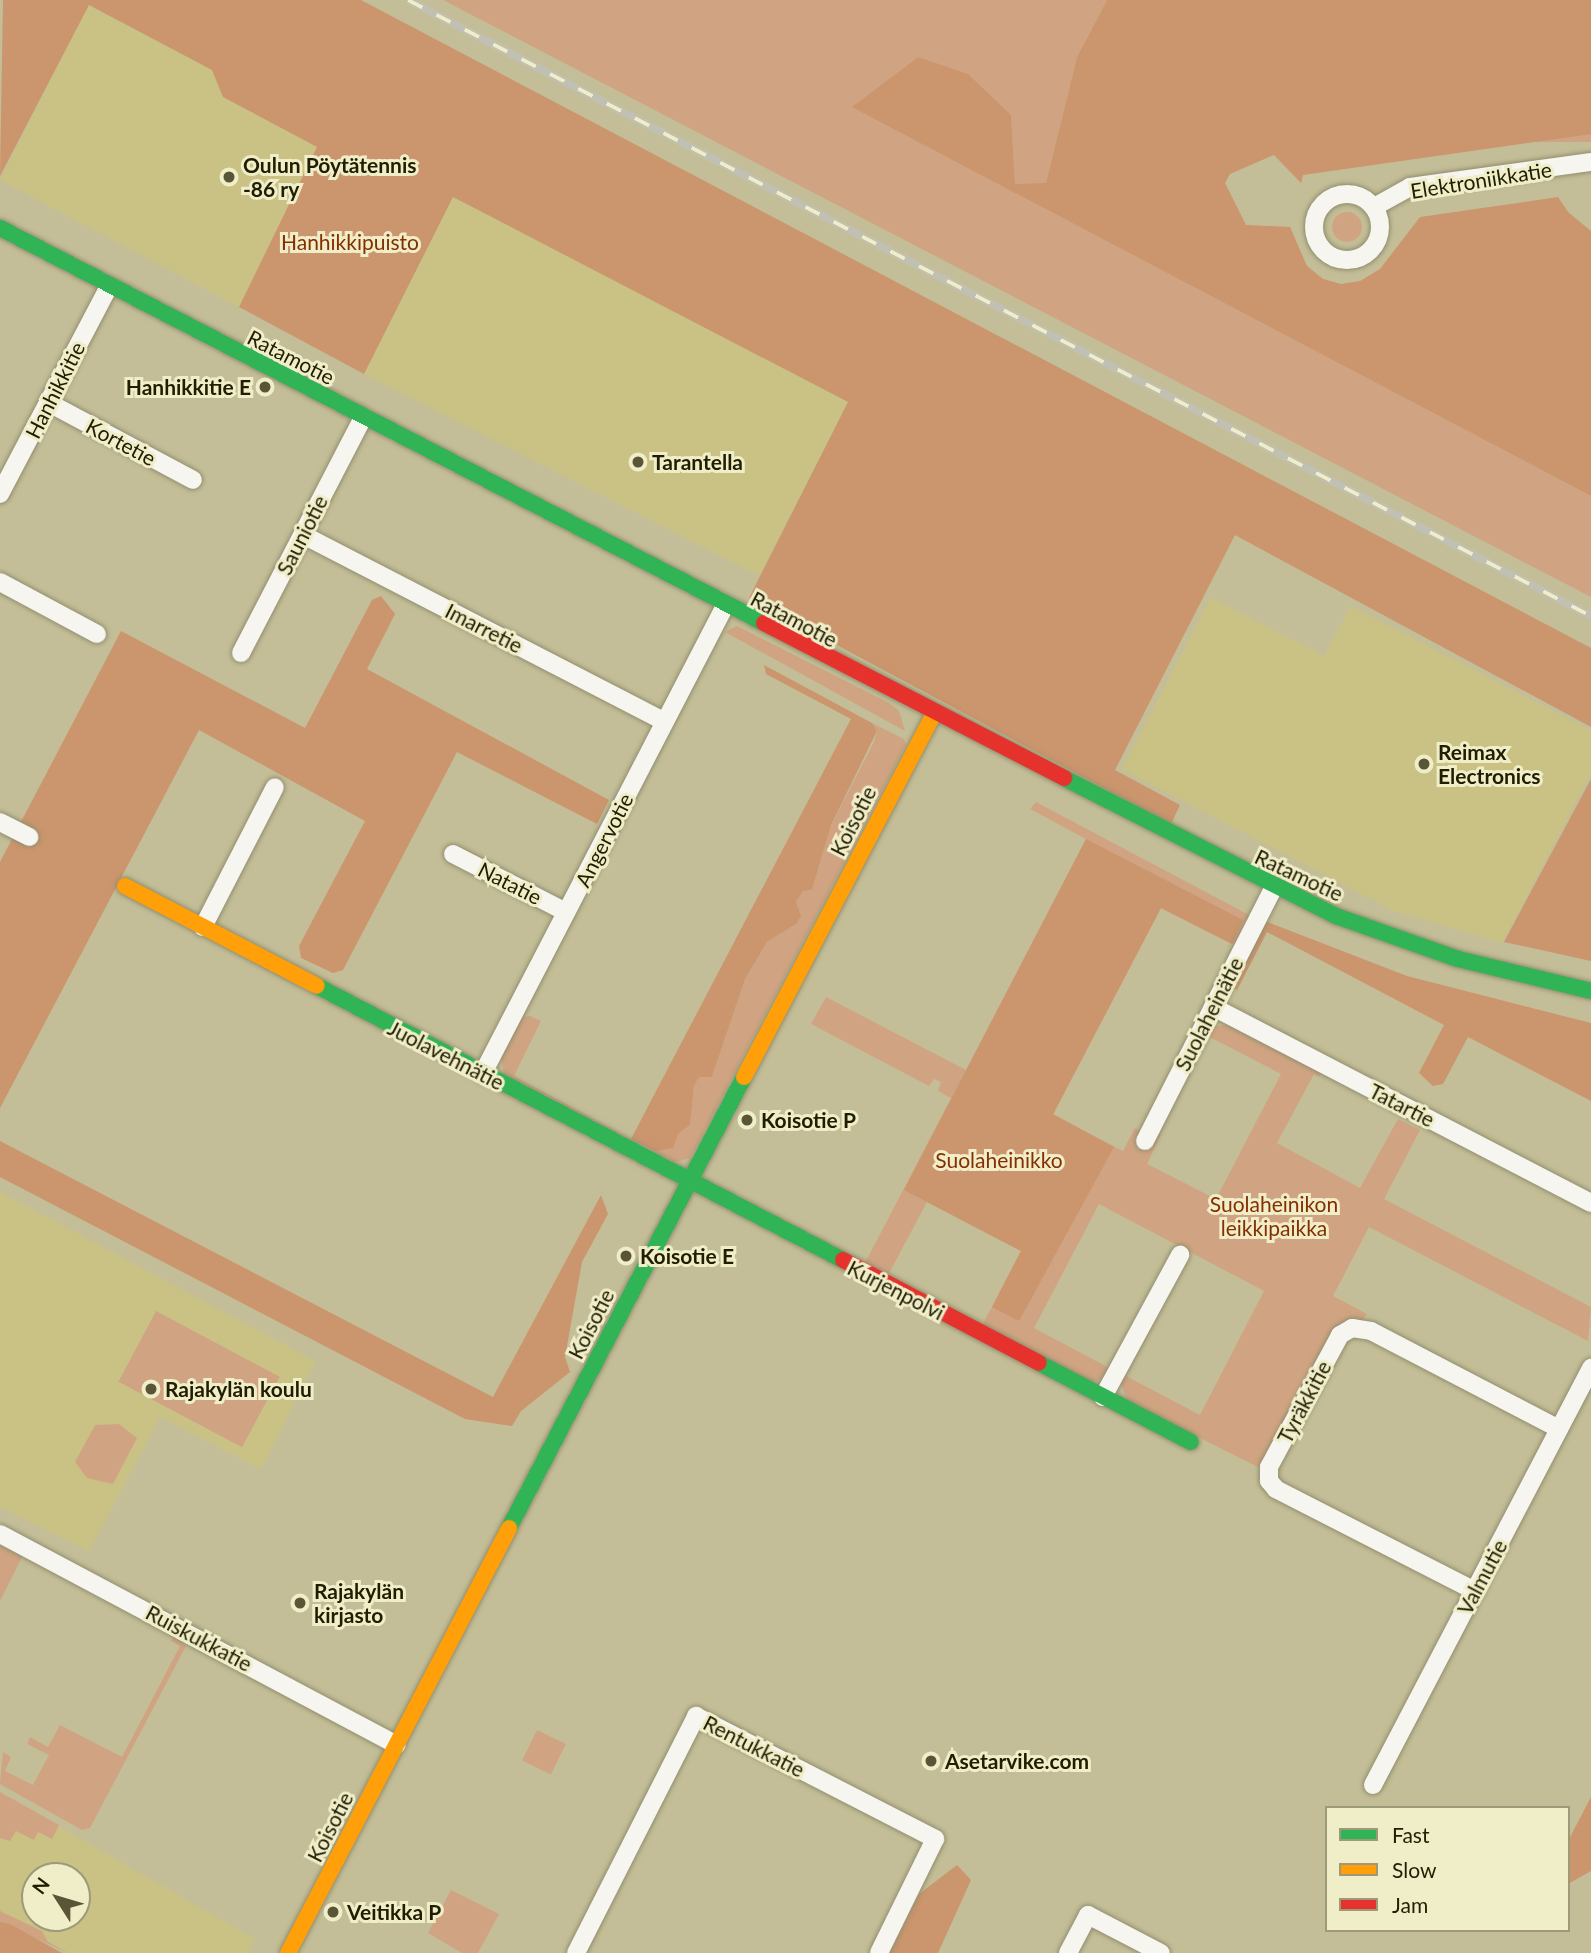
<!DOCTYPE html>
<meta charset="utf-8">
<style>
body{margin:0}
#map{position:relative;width:1591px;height:1953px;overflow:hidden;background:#c3be97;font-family:Lato,sans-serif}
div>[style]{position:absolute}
.built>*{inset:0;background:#cac284;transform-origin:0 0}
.green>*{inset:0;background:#d0a482;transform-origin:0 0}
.round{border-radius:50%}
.forest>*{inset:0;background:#cb956d}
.roads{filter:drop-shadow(0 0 2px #928e6f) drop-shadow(0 0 2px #928e6f)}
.street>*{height:18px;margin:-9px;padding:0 9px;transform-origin:9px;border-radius:9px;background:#f6f5ef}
.street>.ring{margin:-9px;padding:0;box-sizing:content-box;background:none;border:18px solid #f6f5ef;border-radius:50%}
.fast>*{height:16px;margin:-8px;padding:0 8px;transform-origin:8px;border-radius:8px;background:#30b455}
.slow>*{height:16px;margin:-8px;padding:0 8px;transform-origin:8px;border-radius:8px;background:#ff9f0a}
.jam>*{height:16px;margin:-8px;padding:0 8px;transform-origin:8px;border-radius:8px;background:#e5322d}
.rail>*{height:8px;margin-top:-4px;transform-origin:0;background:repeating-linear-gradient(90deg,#f0edc9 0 16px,#c1c0b4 0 32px);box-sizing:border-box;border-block:2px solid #c1c0b4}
.dots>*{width:19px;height:19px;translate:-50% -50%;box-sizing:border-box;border:4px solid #f0edc9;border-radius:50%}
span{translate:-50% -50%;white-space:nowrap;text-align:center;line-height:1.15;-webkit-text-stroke:6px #f0edc9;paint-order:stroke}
.poi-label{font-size:21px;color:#211d01;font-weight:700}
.left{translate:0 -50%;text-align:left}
.right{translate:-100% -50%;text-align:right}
.street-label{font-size:21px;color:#211d01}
.park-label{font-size:21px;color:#852f00}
.legend{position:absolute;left:1325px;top:1806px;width:245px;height:126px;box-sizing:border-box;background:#f0edc9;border:2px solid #9d9a79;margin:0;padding:9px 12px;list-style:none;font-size:21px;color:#211d01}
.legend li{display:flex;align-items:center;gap:14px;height:35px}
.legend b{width:35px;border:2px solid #9d9a79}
.north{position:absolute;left:21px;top:1862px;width:70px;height:70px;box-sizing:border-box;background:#f0edc9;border:2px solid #9d9a79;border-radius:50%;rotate:307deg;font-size:19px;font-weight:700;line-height:28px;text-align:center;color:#211d01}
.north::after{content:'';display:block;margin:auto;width:24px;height:32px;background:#5a5536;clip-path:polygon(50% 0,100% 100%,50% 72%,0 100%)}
</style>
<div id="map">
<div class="built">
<div style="clip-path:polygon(88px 5px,212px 70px,223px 97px,318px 147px,239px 307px,0 180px)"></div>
<div style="left:453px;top:197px;width:445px;height:198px;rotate:27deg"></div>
<div style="clip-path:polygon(1211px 598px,1324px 656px,1351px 606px,1591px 731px,1591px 772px,1502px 943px,1392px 910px,1122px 769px)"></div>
<div style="clip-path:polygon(0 1192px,315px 1361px,261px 1469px,160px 1417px,89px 1551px,0 1507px)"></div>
<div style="clip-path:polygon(evenodd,11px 1799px,255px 1939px,248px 1953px,68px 1953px,0 1911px,0 1820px,11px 1799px,35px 1876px,77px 1876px,77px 1918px,35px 1918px,35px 1876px)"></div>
</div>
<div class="green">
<div style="clip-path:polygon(443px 0,1107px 0,1077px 57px,1046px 183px,1015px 185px,1011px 115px,918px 57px,853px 107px,1591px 496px,1591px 597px)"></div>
<div style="left:1591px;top:134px;width:8px;height:292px;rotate:90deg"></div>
<div class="round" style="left:1332px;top:212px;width:30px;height:30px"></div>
<div style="clip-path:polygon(737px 626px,889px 703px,899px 711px,905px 731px,725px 632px)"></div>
<div style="clip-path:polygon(872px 723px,904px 739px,906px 745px,690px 1158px,675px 1162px,504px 1074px,501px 1056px,521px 1017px,530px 1016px,541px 1021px,514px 1076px,631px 1139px,678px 1134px,690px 1125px,694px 1086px,699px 1077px,712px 1077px,745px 979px,767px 942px,796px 924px,796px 902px,803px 891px,812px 890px,831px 825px,874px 742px,877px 731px)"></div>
<div style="clip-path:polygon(1036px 802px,1251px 916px,1237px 944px,1232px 944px,1161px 908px,1053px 1115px,1123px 1151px,1135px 1128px,1152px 1137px,1161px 1134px,1147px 1164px,1216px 1199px,1281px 1074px,1206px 1035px,1215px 1026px,1233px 1025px,1321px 1071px,1320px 1077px,1314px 1074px,1277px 1143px,1360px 1188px,1398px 1119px,1420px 1130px,1384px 1199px,1591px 1307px,1588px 1341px,1369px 1227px,1333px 1296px,1367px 1314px,1362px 1321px,1355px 1321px,1266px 1465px,1260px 1468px,1128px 1402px,1120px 1382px,1124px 1375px,1200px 1415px,1264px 1291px,1099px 1204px,1034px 1328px,1111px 1369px,1099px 1380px,1089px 1382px,982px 1326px,1021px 1251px,927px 1202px,887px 1277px,864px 1265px,951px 1098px,938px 1091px,941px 1082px,934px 1079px,929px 1086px,811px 1024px,826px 997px,966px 1070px,1086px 839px,1030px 809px)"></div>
<div style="left:156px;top:1311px;width:140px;height:80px;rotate:28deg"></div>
<div style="clip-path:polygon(119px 1424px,137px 1438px,113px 1484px,87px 1478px,75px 1462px,95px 1425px)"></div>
<div style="clip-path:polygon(0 1544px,22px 1557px,0 1601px)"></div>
<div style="clip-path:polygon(175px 1635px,186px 1646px,90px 1828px,82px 1830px,0 1784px,3px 1752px,11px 1757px,5px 1771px,33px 1785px,49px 1755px,27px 1744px,30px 1737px,48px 1747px,60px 1725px,122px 1757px,180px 1646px,171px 1641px)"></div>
<div style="left:537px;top:1730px;width:32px;height:34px;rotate:26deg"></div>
<div style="clip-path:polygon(0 1792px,59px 1825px,52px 1839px,38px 1832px,34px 1840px,16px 1831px,10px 1841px,0 1838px)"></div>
<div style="clip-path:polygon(451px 1890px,499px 1914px,478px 1953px,462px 1953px,428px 1933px)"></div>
<div style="clip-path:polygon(0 1911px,42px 1931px,48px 1942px,68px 1953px,0 1922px)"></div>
</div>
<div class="forest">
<div style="clip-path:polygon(3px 0,361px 0,1591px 648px,1591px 727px,1235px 535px,1115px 770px,1180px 805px,1171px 824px,749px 598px,848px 402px,453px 197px,364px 374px,239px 307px,317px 147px,223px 97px,212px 70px,89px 5px,0 176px)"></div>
<div style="clip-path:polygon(1107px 0,1591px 0,1591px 134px,1303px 175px,1301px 183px,1274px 155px,1230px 174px,1225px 183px,1246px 225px,1290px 227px,1307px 266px,1323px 279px,1341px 284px,1360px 281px,1380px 269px,1420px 217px,1558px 197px,1568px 212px,1591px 231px,1591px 496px,852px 107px,918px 57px,968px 74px,1011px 115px,1015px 184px,1046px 183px,1077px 57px)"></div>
<div style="clip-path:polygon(381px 596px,395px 614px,367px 669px,609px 800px,597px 824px,457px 752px,343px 970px,333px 973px,301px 958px,299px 946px,365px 821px,199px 730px,0 1108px,0 862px,121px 631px,305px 728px,372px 600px)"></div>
<div style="clip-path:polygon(764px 665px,872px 723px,877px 731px,831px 825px,812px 890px,803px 891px,796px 902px,801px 916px,796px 924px,767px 942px,745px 979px,712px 1077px,699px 1077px,694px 1086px,690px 1125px,678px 1134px,673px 1148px,656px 1151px,631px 1139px,851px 719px,766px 674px)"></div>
<div style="clip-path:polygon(1591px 779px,1591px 961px,1504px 942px)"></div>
<div style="clip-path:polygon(1086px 839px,1243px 920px,1232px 944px,1161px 908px,1053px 1114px,1114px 1147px,1019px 1321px,992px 1307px,1021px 1251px,904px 1190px)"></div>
<div style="clip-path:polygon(1265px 921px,1407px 976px,1591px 1023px,1591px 1101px,1468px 1037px,1443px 1084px,1433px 1086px,1419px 1073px,1444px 1025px,1267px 932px,1237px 990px,1232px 987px)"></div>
<div style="clip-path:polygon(0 1141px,493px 1397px,601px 1195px,608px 1214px,582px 1262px,565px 1357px,570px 1372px,521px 1411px,512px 1426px,465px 1419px,0 1177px)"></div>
<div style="clip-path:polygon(1591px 1797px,1591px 1871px,1568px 1884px,1568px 1841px)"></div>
<div style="clip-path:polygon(957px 1865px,971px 1880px,938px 1953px,890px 1953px,919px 1894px)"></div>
<div style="clip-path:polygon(0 1922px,10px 1924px,62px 1953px,0 1953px)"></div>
</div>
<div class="roads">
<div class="street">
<div class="ring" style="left:1314px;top:194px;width:48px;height:48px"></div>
<div style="left:1374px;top:207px;width:41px;rotate:-29.1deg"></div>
<div style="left:1410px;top:187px;width:183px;rotate:-7.9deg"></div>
<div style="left:49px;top:403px;width:163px;rotate:28.1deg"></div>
<div style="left:0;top:494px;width:235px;rotate:-62.3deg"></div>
<div style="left:303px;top:535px;width:407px;rotate:27.3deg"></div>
<div style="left:0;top:582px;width:110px;rotate:28.2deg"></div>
<div style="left:241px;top:653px;width:265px;rotate:-62.6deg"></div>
<div style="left:0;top:822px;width:33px;rotate:27deg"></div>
<div style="left:453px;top:854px;width:127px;rotate:27.2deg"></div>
<div style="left:203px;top:927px;width:157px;rotate:-62.8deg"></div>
<div style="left:1213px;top:1007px;width:426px;rotate:27.4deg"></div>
<div style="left:483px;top:1073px;width:526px;rotate:-62.61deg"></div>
<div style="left:1145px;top:1141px;width:285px;rotate:-63.1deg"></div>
<div style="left:1103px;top:1397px;width:162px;rotate:-61.5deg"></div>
<div style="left:0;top:1534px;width:449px;rotate:28deg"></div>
<div style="left:1475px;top:1591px;width:224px;rotate:-152.9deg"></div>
<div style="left:1276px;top:1489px;width:11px;rotate:-131deg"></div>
<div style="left:1269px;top:1481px;width:14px;rotate:-90deg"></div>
<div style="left:1269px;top:1467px;width:150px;rotate:-61.7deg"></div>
<div style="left:1340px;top:1335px;width:14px;rotate:-30deg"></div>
<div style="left:1352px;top:1328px;width:19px;rotate:9deg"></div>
<div style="left:1371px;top:1331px;width:212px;rotate:27.5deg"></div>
<div style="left:1373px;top:1785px;width:471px;rotate:-62.4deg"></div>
<div style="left:576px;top:1953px;width:266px;rotate:-63.1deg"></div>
<div style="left:696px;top:1716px;width:269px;rotate:27.2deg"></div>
<div style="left:935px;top:1839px;width:127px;rotate:116.2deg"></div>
<div style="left:1068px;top:1953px;width:43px;rotate:-62.2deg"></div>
<div style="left:1088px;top:1915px;width:82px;rotate:27.5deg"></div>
</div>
<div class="fast">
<div style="left:0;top:228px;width:860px;rotate:27.34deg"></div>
<div style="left:1064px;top:778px;width:305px;rotate:26.9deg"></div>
<div style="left:1336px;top:916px;width:129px;rotate:19.4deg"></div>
<div style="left:1458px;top:959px;width:137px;rotate:13.5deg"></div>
<div style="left:317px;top:986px;width:593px;rotate:27.52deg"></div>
<div style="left:1039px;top:1363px;width:171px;rotate:27.5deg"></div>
<div style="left:509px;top:1528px;width:509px;rotate:-62.48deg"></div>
</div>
<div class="slow">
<div style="left:125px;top:886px;width:216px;rotate:27.5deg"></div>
<div style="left:744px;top:1077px;width:408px;rotate:-62.4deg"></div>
<div style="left:288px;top:1953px;width:479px;rotate:-62.5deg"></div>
</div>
<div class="jam">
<div style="left:764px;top:623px;width:338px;rotate:27.3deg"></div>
<div style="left:843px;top:1260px;width:221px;rotate:27.7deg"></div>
</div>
</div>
<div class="rail">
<div style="left:408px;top:0;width:1334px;rotate:27.51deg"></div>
</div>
<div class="dots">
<div style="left:229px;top:177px;background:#5a5536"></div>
<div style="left:265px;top:387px;background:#5a5536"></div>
<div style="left:638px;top:462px;background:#5a5536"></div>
<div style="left:1424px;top:764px;background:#5a5536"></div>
<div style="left:747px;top:1120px;background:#5a5536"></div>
<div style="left:626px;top:1256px;background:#5a5536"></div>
<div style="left:151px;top:1389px;background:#5a5536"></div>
<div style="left:300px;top:1603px;background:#5a5536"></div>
<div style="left:931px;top:1761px;background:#5a5536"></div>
<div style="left:333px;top:1912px;background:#5a5536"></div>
</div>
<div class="poi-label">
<span class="left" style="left:243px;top:177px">Oulun Pöytätennis<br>-86 ry</span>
<span class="right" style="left:251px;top:387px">Hanhikkitie E</span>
<span class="left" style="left:652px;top:462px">Tarantella</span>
<span class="left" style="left:1438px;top:764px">Reimax<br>Electronics</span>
<span class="left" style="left:761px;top:1120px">Koisotie P</span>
<span class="left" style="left:640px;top:1256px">Koisotie E</span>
<span class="left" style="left:165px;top:1389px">Rajakylän koulu</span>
<span class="left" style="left:314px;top:1603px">Rajakylän<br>kirjasto</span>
<span class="left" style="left:945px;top:1761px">Asetarvike.com</span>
<span class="left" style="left:347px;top:1912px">Veitikka P</span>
</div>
<div class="street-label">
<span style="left:1481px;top:180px;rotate:-9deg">Elektroniikkatie</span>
<span style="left:291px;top:357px;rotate:27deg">Ratamotie</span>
<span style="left:55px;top:390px;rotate:-63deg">Hanhikkitie</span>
<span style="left:121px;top:442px;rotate:28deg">Kortetie</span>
<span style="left:302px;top:535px;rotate:-63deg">Sauniotie</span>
<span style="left:794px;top:619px;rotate:28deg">Ratamotie</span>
<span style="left:484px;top:628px;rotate:27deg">Imarretie</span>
<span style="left:853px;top:821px;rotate:-63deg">Koisotie</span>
<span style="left:604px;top:840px;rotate:-63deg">Angervotie</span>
<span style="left:1299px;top:875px;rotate:25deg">Ratamotie</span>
<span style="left:510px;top:883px;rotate:27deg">Natatie</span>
<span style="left:1209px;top:1014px;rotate:-63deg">Suolaheinätie</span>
<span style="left:446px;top:1055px;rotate:27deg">Juolavehnätie</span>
<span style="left:1402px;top:1105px;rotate:27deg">Tatartie</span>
<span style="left:896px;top:1290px;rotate:27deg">Kurjenpolvi</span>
<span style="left:591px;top:1324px;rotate:-63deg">Koisotie</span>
<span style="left:1304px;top:1402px;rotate:-62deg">Tyräkkitie</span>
<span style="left:1482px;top:1577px;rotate:-62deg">Valmutie</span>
<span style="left:199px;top:1638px;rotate:28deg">Ruiskukkatie</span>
<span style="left:754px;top:1746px;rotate:27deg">Rentukkatie</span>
<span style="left:330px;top:1827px;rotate:-63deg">Koisotie</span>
</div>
<div class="park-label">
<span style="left:350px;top:242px">Hanhikkipuisto</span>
<span style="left:999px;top:1160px">Suolaheinikko</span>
<span style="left:1274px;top:1216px">Suolaheinikon<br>leikkipaikka</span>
</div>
<ul class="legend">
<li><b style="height:9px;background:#30b455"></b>Fast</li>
<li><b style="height:9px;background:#ff9f0a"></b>Slow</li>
<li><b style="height:9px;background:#e5322d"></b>Jam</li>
</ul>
<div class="north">N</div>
</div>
